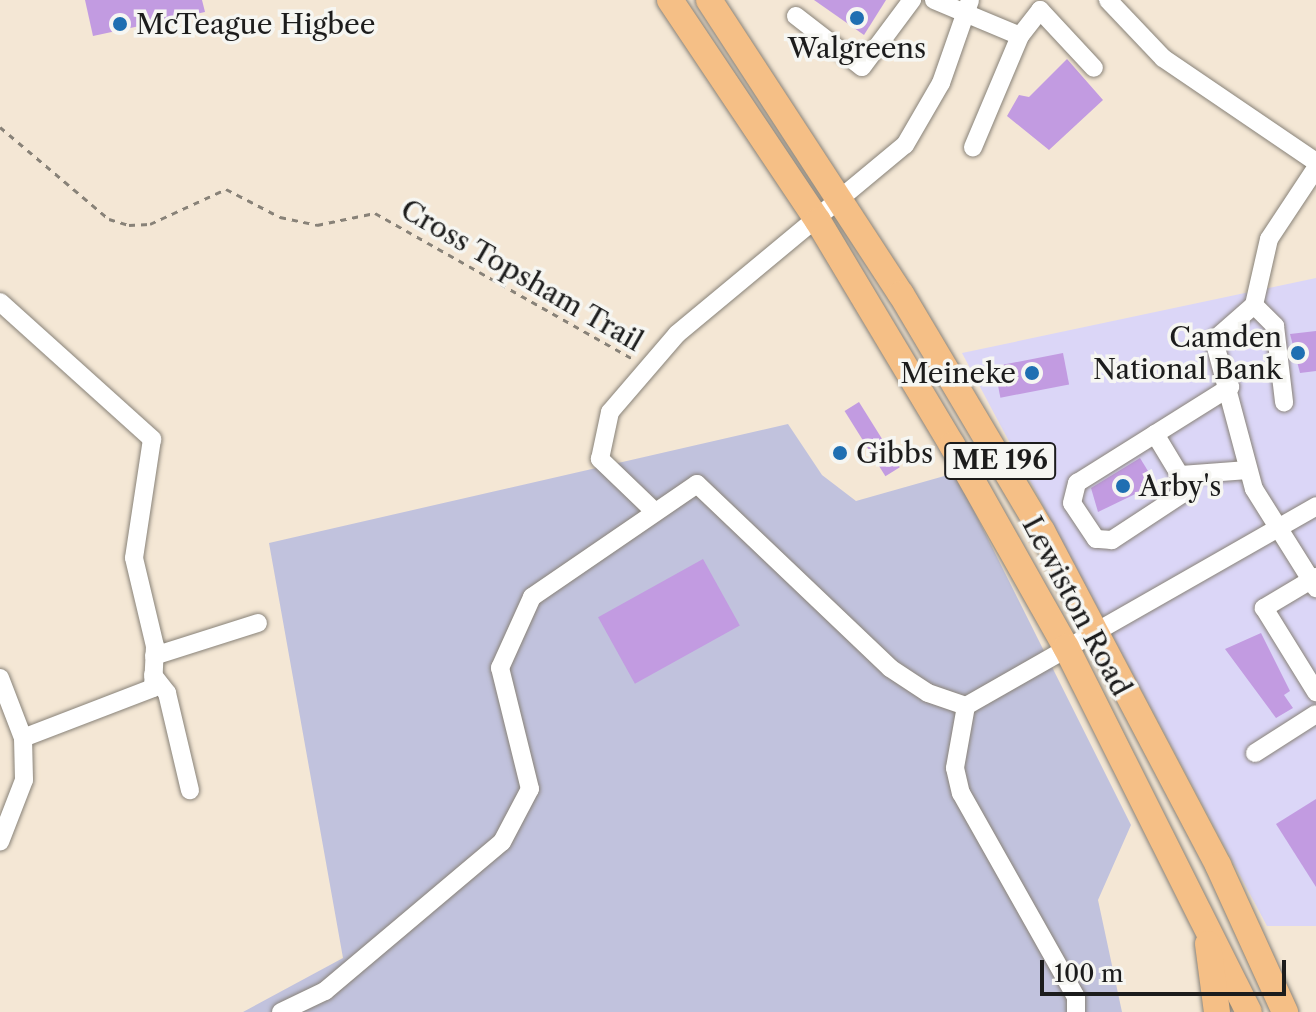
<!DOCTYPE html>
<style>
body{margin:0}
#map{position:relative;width:1316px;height:1012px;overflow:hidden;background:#f4e7d5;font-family:"Libre Caslon Text",serif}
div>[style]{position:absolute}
.built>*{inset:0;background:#dbd6f7}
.industrial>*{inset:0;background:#c1c2dd}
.building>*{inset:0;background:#c29be1;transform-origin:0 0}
.path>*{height:3px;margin-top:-1.5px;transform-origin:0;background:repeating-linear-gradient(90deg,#888278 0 6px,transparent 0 12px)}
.roads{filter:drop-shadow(0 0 2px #888278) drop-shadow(0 0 2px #888278)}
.minor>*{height:18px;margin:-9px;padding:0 9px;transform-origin:9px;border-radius:9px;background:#fff}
.highway>*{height:26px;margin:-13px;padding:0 13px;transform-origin:13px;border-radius:13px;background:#f5bf86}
.dots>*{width:22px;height:22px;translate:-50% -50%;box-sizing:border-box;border:4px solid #f6f6f2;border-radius:50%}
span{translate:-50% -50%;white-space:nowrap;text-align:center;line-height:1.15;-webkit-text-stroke:7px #f6f6f2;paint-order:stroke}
.shield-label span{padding:2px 6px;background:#f6f6f2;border:2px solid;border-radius:6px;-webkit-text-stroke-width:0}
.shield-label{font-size:26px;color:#1c1c1c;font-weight:700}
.poi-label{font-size:28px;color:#1c1c1c}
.left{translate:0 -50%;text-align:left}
.right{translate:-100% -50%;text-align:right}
.street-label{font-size:28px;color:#1c1c1c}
.scale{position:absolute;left:1040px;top:960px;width:246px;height:36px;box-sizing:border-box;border:4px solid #1c1c1c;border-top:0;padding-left:10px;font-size:24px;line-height:28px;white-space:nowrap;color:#1c1c1c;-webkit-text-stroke:6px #f6f6f2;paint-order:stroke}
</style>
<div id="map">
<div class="built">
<div style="clip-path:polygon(1316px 278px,1316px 926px,1267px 926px,962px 353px)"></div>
</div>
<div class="industrial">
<div style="clip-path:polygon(788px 424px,822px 475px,856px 501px,955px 473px,1131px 825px,1098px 900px,1122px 1012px,243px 1012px,343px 958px,269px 543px)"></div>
</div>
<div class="building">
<div style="clip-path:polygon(85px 0,202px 0,205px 12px,93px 36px)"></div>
<div style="clip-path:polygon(814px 0,886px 0,864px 35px)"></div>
<div style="clip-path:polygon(1067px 59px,1103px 100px,1049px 150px,1007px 116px,1019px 95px,1029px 97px)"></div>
<div style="clip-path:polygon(1316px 331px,1316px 371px,1300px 373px,1290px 334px)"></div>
<div style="left:1063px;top:353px;width:32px;height:70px;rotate:79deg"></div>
<div style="left:859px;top:402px;width:77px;height:17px;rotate:58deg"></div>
<div style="clip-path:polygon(1140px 458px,1156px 484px,1098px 512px,1091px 488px)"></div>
<div style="left:703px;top:559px;width:76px;height:120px;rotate:61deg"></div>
<div style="clip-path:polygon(1261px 633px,1290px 691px,1284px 695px,1293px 708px,1276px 718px,1225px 649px)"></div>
<div style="clip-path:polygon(1316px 799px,1316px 887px,1276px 824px)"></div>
</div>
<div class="path">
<div style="left:0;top:127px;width:143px;rotate:40.2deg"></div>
<div style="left:109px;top:219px;width:21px;rotate:17deg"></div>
<div style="left:129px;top:225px;width:21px;rotate:-3deg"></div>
<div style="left:150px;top:224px;width:84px;rotate:-24.7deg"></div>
<div style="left:226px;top:189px;width:61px;rotate:27.4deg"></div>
<div style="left:280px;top:217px;width:38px;rotate:12deg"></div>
<div style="left:317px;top:225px;width:59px;rotate:-11.7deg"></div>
<div style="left:375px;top:213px;width:296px;rotate:29.5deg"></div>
</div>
<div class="roads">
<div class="minor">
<div style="left:934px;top:0;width:93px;rotate:22.7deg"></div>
<div style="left:1020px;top:36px;width:121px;rotate:112.9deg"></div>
<div style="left:1108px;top:0;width:80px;rotate:46.5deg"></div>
<div style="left:1163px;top:58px;width:185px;rotate:34.2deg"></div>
<div style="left:796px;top:16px;width:83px;rotate:37.7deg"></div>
<div style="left:862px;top:67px;width:84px;rotate:-53.3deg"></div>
<div style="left:1020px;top:36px;width:33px;rotate:-52deg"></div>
<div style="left:1040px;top:10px;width:79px;rotate:47deg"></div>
<div style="left:1316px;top:168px;width:85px;rotate:123.5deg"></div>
<div style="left:1269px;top:239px;width:68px;rotate:102.8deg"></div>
<div style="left:1254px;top:305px;width:53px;rotate:138.8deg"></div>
<div style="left:1214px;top:340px;width:154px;rotate:75deg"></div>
<div style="left:1254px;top:489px;width:117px;rotate:57.9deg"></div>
<div style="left:0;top:302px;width:205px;rotate:42deg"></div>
<div style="left:152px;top:439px;width:120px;rotate:98.6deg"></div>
<div style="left:134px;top:558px;width:90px;rotate:76.6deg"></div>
<div style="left:155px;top:646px;width:42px;rotate:92.7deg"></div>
<div style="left:153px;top:688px;width:139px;rotate:159deg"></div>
<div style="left:1254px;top:305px;width:30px;rotate:45deg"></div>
<div style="left:1275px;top:326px;width:77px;rotate:83.2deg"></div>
<div style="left:1155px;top:434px;width:56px;rotate:58.9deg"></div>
<div style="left:1184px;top:482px;width:12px;rotate:99deg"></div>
<div style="left:1182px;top:494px;width:84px;rotate:146.7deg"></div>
<div style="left:1112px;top:540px;width:16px;rotate:-176deg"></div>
<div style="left:1096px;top:539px;width:43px;rotate:-123.7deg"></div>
<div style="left:1072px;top:503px;width:21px;rotate:-76deg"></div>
<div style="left:1077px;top:483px;width:181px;rotate:-32.1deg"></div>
<div style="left:1181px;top:475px;width:67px;rotate:-4.3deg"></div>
<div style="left:653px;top:510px;width:74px;rotate:-136.1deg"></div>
<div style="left:600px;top:459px;width:48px;rotate:-78deg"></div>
<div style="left:610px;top:412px;width:103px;rotate:-49.3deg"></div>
<div style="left:677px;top:334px;width:296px;rotate:-39.7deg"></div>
<div style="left:905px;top:145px;width:72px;rotate:-59.9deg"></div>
<div style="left:941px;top:83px;width:88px;rotate:-70.7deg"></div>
<div style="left:1316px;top:577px;width:61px;rotate:149.2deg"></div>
<div style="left:1264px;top:608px;width:99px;rotate:58.2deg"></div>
<div style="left:154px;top:656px;width:109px;rotate:-17.6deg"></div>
<div style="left:153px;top:675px;width:23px;rotate:52deg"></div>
<div style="left:167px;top:693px;width:100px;rotate:76.7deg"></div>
<div style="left:0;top:678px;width:64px;rotate:69deg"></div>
<div style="left:23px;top:738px;width:42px;rotate:88.6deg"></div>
<div style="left:24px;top:780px;width:66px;rotate:111.2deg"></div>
<div style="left:966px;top:706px;width:403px;rotate:-29.7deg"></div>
<div style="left:1255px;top:753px;width:72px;rotate:-32.6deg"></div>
<div style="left:281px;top:1012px;width:49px;rotate:-25.5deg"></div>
<div style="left:325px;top:991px;width:231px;rotate:-40.1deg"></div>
<div style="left:502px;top:842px;width:60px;rotate:-62.2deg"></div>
<div style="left:530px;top:789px;width:125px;rotate:-103.9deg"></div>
<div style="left:500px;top:668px;width:78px;rotate:-65.7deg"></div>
<div style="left:532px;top:597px;width:200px;rotate:-34.4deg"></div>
<div style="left:697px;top:484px;width:267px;rotate:43.6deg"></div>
<div style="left:890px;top:668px;width:45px;rotate:33.3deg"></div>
<div style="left:928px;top:693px;width:40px;rotate:18.9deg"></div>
<div style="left:966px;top:706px;width:63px;rotate:100.1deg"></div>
<div style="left:955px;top:768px;width:26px;rotate:77deg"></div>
<div style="left:961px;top:793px;width:234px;rotate:60.6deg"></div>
<div style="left:1076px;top:997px;width:15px;rotate:90deg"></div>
</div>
<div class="highway">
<div style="left:670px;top:0;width:266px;rotate:56.2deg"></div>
<div style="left:818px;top:221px;width:261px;rotate:59.1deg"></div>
<div style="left:952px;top:445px;width:232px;rotate:60.6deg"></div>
<div style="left:1066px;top:647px;width:408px;rotate:63.4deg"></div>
<div style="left:709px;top:0;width:351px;rotate:56.9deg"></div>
<div style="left:901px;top:294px;width:276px;rotate:59.3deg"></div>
<div style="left:1042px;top:531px;width:378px;rotate:62.2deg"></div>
<div style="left:1218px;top:865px;width:162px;rotate:65.5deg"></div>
<div style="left:1208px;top:944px;width:69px;rotate:82.5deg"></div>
</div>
</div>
<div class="dots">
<div style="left:857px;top:18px;background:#1f6fb2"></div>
<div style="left:120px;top:24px;background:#1f6fb2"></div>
<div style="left:1298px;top:353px;background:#1f6fb2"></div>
<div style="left:1032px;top:373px;background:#1f6fb2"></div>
<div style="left:840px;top:453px;background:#1f6fb2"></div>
<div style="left:1123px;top:486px;background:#1f6fb2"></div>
</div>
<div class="shield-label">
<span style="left:1000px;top:461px">ME 196</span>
</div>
<div class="poi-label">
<span class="left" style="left:136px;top:24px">McTeague Higbee</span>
<span style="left:857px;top:48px">Walgreens</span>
<span class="right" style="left:1282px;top:353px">Camden<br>National Bank</span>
<span class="right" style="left:1016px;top:373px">Meineke</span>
<span class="left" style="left:856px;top:453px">Gibbs</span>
<span class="left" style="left:1139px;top:486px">Arby's</span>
</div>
<div class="street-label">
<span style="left:522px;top:275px;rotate:30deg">Cross Topsham Trail</span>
<span style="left:1077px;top:606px;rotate:62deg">Lewiston Road</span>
</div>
<div class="scale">100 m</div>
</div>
